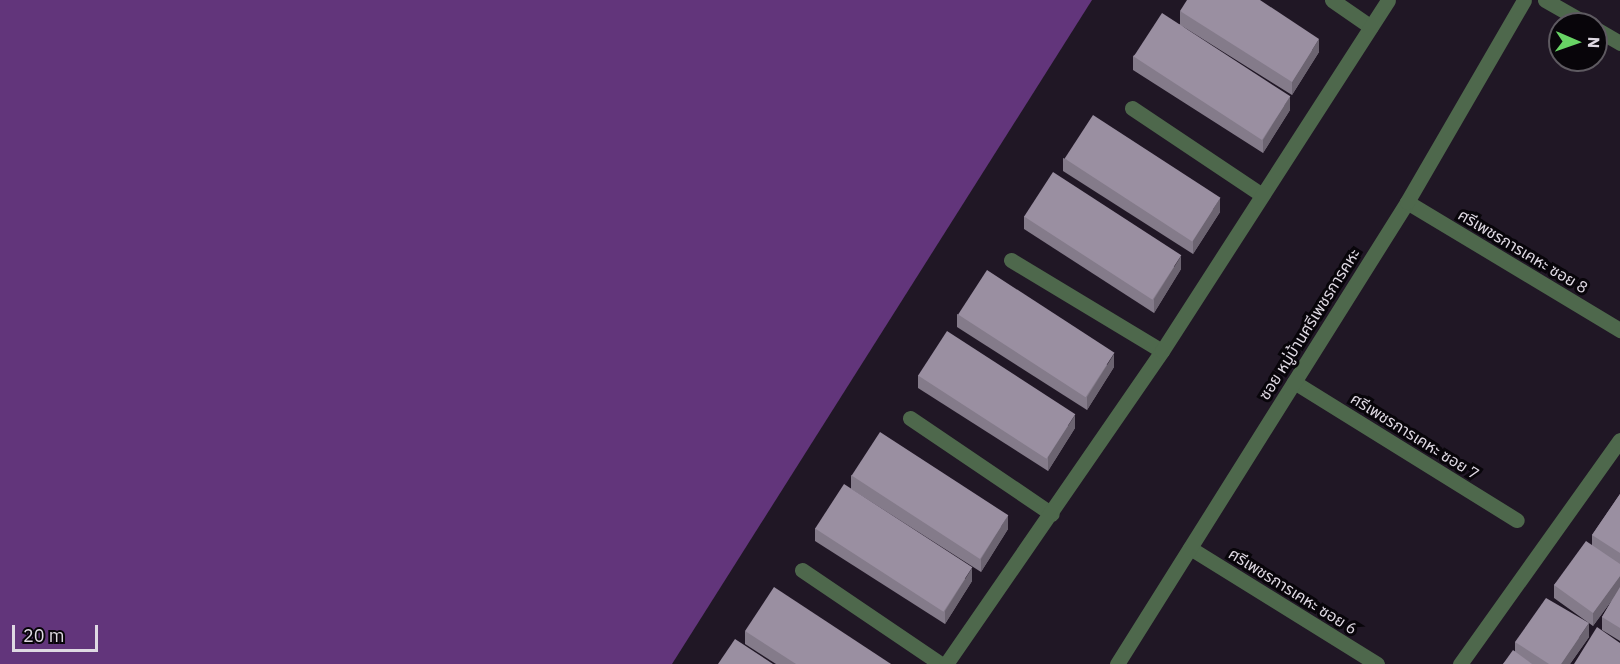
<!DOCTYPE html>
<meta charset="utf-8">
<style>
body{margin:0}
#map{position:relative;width:1620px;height:664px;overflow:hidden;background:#201725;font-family:"IBM Plex Sans","Noto Sans Thai",sans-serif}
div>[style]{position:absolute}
.forest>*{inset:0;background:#62357b}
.minor>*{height:15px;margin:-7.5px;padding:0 7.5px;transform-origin:7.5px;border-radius:7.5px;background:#4e684c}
.wall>*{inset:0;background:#847b8a}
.shaded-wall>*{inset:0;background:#6c6471}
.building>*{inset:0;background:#9a8fa1;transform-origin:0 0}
span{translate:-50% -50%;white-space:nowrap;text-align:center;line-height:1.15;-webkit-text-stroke:6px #08050a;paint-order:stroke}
.street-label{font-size:16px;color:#dfd9e3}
.north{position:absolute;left:1548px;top:12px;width:60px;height:60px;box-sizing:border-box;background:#08050a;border:2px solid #5e5a61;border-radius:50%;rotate:92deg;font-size:16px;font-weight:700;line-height:24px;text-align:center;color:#dfd9e3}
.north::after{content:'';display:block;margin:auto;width:21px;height:27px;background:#68d465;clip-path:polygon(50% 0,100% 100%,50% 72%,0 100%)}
.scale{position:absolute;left:12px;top:625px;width:86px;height:27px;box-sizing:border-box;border:3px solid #dfd9e3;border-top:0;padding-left:8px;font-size:18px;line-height:21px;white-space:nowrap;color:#dfd9e3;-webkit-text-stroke:4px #08050a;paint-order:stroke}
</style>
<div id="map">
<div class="forest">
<div style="clip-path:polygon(0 0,1092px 0,672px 664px,0 664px)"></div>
</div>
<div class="minor">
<div style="left:1332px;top:0;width:47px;rotate:34.7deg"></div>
<div style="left:1545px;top:0;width:48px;rotate:29.7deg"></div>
<div style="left:1596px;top:29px;width:28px;rotate:30deg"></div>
<div style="left:1132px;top:108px;width:156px;rotate:33.8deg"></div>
<div style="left:1407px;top:202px;width:249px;rotate:31deg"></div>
<div style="left:1011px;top:260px;width:176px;rotate:31.1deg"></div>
<div style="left:1294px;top:382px;width:262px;rotate:31.8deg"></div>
<div style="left:910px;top:418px;width:171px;rotate:34.1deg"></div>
<div style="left:1190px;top:548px;width:220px;rotate:31.8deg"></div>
<div style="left:802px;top:570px;width:168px;rotate:34.1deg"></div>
<div style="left:946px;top:664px;width:380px;rotate:-55.4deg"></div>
<div style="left:1162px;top:351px;width:417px;rotate:-57.2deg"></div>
<div style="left:1117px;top:664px;width:545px;rotate:-57.88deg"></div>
<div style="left:1407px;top:202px;width:233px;rotate:-59.9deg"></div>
<div style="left:1460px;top:664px;width:275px;rotate:-54.5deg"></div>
</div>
<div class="wall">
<div style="clip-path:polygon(1180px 11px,1319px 52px,1292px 95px,1182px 26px,1290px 110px,1263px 153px,1133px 70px,1133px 56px,1180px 24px)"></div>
<div style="clip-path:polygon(1063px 158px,1220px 212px,1193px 254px,1063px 171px)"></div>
<div style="clip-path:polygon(1024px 216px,1181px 269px,1154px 313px,1024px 229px)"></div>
<div style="clip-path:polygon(957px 314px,1114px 367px,1087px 410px,957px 327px)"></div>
<div style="clip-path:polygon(918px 375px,1075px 428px,1048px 471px,918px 388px)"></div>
<div style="clip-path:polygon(851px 475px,1008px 529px,981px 572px,851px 489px)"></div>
<div style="clip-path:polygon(1620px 494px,1620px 641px,1602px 630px,1602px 617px,1612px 600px,1593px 626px,1554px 598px,1554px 585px,1592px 545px,1592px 535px)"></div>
<div style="clip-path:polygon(815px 528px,972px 581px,945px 624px,815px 541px)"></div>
<div style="clip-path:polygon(745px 631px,891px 664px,776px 664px,745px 644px)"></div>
<div style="clip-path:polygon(1589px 637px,1570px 664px,1503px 664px,1515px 651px,1515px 642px)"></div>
</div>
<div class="shaded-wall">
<div style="clip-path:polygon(1319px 39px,1319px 52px,1292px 95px,1292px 82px)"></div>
<div style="clip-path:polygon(1290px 96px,1290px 110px,1263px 153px,1263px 140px)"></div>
<div style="clip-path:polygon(1220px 198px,1220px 212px,1193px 254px,1193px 241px)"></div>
<div style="clip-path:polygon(1181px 256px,1181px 269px,1154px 313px,1154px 299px)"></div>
<div style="clip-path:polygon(1114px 354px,1114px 367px,1087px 410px,1087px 397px)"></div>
<div style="clip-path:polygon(1075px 415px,1075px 428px,1048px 471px,1048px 457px)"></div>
<div style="clip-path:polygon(1008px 515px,1008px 529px,981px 572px,981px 559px)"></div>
<div style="clip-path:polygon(972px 568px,972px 581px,945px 624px,945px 611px)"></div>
<div style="clip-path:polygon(1620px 576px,1620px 589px,1593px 626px,1593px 613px)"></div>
<div style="clip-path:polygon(1589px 623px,1589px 637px,1570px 664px,1561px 664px)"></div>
</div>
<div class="building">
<div style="clip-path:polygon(1187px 0,1260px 0,1319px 39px,1292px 82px,1180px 11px)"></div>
<div style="left:1162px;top:13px;width:153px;height:52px;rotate:33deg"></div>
<div style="left:1093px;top:115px;width:152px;height:52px;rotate:33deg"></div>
<div style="left:1053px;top:172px;width:153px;height:53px;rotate:33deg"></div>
<div style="left:987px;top:270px;width:152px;height:53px;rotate:33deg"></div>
<div style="left:947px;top:331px;width:153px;height:53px;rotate:33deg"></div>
<div style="left:880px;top:432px;width:153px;height:52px;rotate:33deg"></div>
<div style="left:844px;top:484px;width:153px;height:53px;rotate:33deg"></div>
<div style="clip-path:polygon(1620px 494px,1620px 553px,1592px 535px)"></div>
<div style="clip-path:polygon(1586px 541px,1620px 564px,1620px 576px,1593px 613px,1554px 585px)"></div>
<div style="clip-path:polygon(774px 587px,891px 664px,796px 664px,745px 631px)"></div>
<div style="clip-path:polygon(1620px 587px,1620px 628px,1602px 617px)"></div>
<div style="clip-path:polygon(1546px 598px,1589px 623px,1561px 664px,1549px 664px,1515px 642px)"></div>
<div style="clip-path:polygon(1597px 627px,1620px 643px,1620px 664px,1574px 664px)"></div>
<div style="clip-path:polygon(735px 639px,773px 664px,718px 664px)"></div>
<div style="clip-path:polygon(1513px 650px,1532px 664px,1503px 664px)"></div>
</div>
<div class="street-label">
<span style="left:1523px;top:251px;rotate:31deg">ศรีเพชรการเคหะ ซอย 8</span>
<span style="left:1309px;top:324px;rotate:-58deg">ซอย หมู่บ้านศรีเพชรการคหะ</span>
<span style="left:1415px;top:436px;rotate:32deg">ศรีเพชรการเคหะ ซอย 7</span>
<span style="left:1293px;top:591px;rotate:32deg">ศรีเพชรการเคหะ ซอย 6</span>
</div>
<div class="north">N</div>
<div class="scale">20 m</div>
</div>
